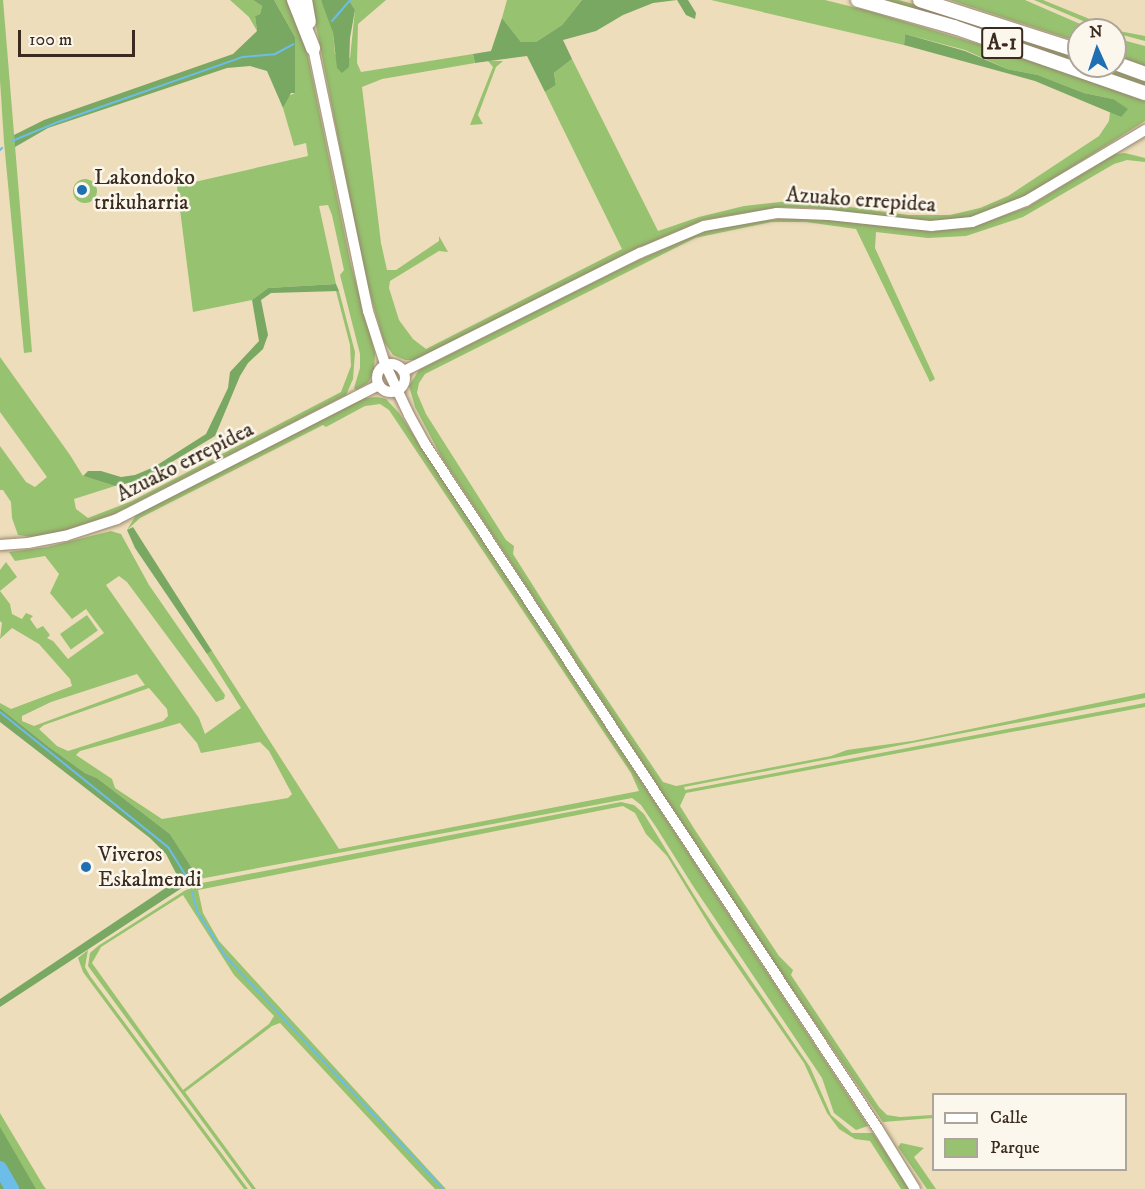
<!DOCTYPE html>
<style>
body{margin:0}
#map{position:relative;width:1145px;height:1189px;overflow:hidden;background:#edb;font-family:"IM FELL DW Pica",serif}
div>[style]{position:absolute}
.green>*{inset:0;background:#97c26f;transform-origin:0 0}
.round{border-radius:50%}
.forest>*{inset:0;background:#79a862}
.stream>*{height:2px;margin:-1px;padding:0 1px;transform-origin:1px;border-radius:1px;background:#6cbde7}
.river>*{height:14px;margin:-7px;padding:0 7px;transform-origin:7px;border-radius:7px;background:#6cbde7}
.roads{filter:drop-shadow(0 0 2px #94846c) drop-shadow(0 0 2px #94846c)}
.secondary>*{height:10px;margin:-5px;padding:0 5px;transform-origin:5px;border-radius:5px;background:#fff}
.secondary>.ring{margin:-5px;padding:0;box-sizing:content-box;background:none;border:10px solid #fff;border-radius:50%}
.highway>*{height:14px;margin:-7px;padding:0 7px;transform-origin:7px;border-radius:7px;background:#fff}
.dots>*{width:16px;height:16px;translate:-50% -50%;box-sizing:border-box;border:3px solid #fbf7ec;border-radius:50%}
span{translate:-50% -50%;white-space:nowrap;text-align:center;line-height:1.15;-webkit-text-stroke:5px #fbf7ec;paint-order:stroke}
.shield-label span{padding:2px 4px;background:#fbf7ec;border:2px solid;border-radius:4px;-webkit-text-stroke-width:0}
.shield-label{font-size:21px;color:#3b2a1e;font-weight:700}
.poi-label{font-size:22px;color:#3b2a1e}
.left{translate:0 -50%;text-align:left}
.street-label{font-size:22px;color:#3b2a1e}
.legend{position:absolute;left:932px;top:1093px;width:195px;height:78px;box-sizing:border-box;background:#fbf7ec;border:2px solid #aea59a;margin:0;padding:8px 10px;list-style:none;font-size:18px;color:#3b2a1e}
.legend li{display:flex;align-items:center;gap:12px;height:30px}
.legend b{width:30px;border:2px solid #aea59a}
.north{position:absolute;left:1067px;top:18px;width:60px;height:60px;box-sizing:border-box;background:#fbf7ec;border:2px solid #aea59a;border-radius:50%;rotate:357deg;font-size:16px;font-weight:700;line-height:24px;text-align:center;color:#3b2a1e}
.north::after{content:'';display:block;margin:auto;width:21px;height:27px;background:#1f6fb2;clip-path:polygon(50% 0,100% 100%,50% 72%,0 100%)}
.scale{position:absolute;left:18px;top:30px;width:117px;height:27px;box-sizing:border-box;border:3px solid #3b2a1e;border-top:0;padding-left:8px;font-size:18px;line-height:21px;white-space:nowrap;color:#3b2a1e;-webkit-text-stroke:4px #fbf7ec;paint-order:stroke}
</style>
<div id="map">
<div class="green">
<div style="clip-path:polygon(0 0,3px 0,32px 352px,24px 353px,4px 142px,0 80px)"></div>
<div style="clip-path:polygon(230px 0,253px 0,262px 6px,260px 14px,255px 16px,257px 31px,249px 17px)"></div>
<div style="clip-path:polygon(274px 0,287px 0,303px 33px,351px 265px,375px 353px,374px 372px,368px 383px,356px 390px,354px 388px,360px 368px,360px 354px,340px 275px,344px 270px,332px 215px,328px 205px,319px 206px,336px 284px,268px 288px,252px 300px,193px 312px,177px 186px,308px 156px,306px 143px,294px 146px,283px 108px,288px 96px,295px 93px,295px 37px)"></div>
<div style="clip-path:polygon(311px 0,321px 0,324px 6px,333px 33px,335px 54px,350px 58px,355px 10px,349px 0,386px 0,358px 24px,357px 63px,361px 72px,473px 54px,475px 63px,382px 79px,362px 87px,381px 243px,387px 270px,396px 270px,439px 241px,439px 236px,448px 252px,439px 251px,390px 281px,389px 288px,399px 320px,413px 339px,426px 349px,622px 249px,545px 92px,556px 85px,554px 73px,572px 59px,658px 231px,699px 217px,744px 206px,789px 201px,821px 203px,908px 215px,950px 215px,980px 208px,1008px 196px,1099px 136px,1109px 121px,1110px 112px,1121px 117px,1113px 99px,1084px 93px,1038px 75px,1007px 69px,965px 50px,905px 34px,904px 45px,711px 0,825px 0,869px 11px,1041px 63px,1145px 101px,1145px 121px,1029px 194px,997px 210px,972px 217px,945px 221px,915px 220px,814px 208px,780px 207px,703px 220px,629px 252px,433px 352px,415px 360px,405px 360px,393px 355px,384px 342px,366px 280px)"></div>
<div style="clip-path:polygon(507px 0,582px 0,562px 25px,536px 42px,521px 42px,502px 18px)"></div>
<div style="clip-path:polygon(878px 0,899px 0,970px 20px,1079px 56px,1079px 64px)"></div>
<div style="clip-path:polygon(950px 0,1025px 0,1094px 30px,1079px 30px,1079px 42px)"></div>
<div style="clip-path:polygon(1034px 0,1043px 0,1119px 31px,1145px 36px,1145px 41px,1115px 33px,1115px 30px,1097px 27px)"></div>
<div style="clip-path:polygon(1115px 38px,1145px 46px,1145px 66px,1115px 55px)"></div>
<div style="clip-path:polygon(488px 61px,503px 61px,496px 67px,478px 115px,483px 124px,470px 125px,493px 67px)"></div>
<div style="clip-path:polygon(1086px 66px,1107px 66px,1141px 78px,1145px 79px,1145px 87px)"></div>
<div style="clip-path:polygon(1125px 153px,1145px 158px,1145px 162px,1127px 160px,1114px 164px,1023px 217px,966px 236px,928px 238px,876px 232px,875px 248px,935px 379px,930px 382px,856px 229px,806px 222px,771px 222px,695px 238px,425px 374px,419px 383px,417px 393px,426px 414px,506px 540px,514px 546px,513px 554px,579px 658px,663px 782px,676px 786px,831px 756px,847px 750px,912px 741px,1145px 693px,1145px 698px,684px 787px,685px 790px,1145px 703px,1145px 707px,686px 793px,680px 806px,695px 830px,779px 956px,793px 970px,791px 975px,879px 1107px,887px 1115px,900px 1117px,933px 1115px,933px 1118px,883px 1122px,768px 954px,442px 458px,415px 407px,409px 386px,419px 370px,628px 265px,700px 233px,735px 223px,792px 218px,828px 219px,915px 230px,969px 228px,1028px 207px,1115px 154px)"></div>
<div class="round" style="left:73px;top:179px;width:24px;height:24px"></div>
<div style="clip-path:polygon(336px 291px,339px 291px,355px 352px,353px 379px,346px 395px,114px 514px,58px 533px,32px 537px,18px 535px,12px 518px,11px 502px,3px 490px,0 490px,0 446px,26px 482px,35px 487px,47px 477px,0 412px,0 357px,70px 455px,83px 476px,115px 486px,74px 499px,76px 509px,88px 518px,132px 501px,341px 392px,351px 366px,350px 345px)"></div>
<div style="clip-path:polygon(evenodd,377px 397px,386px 399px,399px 413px,868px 1126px,856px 1130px,834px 1113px,822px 1078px,693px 886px,656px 827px,641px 805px,632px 798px,194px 880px,192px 868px,170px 834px,97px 778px,85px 773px,49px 747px,0 708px,0 703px,11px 709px,72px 686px,70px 679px,39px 644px,12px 628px,0 639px,2px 623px,0 621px,0 591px,10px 604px,12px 614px,22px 619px,26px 613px,33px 616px,30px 619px,37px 629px,43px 626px,50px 635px,47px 638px,53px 641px,68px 659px,104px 633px,86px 609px,72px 619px,50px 593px,59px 574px,45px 556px,15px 561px,9px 552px,47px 547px,111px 531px,121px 534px,149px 585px,225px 695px,224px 699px,216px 702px,127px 582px,119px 576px,106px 585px,199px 718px,205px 734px,241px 708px,207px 654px,212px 651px,339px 849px,639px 791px,631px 773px,389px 410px,380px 404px,365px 406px,326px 427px,323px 425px,140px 518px,127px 530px,136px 515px,364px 398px,377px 397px,137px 674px,145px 685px,34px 726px,22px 721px,22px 716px,51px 702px,137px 674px,377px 397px,149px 688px,167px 709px,168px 716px,163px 721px,68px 751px,57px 746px,39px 729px,44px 725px,149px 688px,377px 397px,180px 723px,197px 743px,201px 753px,260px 742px,269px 751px,292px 794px,288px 798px,162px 819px,115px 788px,112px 779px,76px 755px,80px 751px,180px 723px)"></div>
<div style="clip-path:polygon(6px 562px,17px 577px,0 591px,0 570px)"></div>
<div style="left:87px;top:615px;width:19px;height:33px;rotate:55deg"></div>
<div style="clip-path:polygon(evenodd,621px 802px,634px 805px,644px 814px,702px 908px,810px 1067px,831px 1115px,852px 1133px,873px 1133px,910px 1189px,901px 1189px,870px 1141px,855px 1139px,839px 1129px,827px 1113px,804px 1063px,714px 933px,667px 856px,646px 834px,635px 813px,623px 806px,198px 890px,203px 913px,219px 941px,446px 1189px,435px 1189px,414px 1167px,280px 1023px,272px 1026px,185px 1092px,256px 1189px,252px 1189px,88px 966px,90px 953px,98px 946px,184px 891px,202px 883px,621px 802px,183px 895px,234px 975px,274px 1016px,269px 1024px,183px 1090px,92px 963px,101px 947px,183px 895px)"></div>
<div style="clip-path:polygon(88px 950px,85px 967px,90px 976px,248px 1189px,244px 1189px,83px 972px,78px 958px)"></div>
<div style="clip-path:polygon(0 1113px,43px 1185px,46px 1189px,0 1189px)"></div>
<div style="clip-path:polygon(901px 1143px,924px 1148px,914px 1157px,936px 1189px,927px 1189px,898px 1147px)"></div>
</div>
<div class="forest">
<div style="clip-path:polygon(253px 0,274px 0,295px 37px,295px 93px,291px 93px,283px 108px,267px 71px,250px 66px,227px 68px,48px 128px,15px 147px,14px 135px,44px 120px,233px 54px,257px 31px,255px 16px,260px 14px,262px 6px)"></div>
<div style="clip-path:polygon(321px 0,349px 0,355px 10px,350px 38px,349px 67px,342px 73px,337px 68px,333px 33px)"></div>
<div style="clip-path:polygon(582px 0,688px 0,696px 13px,695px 19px,686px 15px,677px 0,653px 3px,623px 15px,596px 31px,563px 40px,572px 59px,554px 73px,556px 85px,545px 92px,527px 56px,475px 63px,473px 54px,491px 51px,502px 18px,521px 42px,536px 42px,562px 25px)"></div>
<div style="clip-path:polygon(905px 34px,965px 51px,1007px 69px,1038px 75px,1084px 93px,1113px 99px,1128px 109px,1121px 117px,1035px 81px,904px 45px)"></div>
<div style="clip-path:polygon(336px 284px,339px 291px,271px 293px,261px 300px,268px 335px,263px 349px,248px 363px,240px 376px,215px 436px,142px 480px,115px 486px,83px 476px,88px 471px,101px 471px,121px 477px,135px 475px,154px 467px,206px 434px,228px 388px,230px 372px,259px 341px,252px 300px,268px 288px)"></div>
<div style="clip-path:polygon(133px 527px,212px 651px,207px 654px,135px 548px,127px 530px)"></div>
<div style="clip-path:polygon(0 708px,49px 747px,85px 773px,97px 778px,170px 834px,192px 868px,194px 880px,0 1007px,0 999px,179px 879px,166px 854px,150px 838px,0 722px)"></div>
<div style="clip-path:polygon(0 1127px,29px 1177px,36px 1189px,0 1189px)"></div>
</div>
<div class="stream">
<div style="left:332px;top:21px;width:28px;rotate:-49deg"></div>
<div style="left:12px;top:141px;width:50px;rotate:-22.4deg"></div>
<div style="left:58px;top:122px;width:196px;rotate:-19.4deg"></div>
<div style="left:243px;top:57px;width:32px;rotate:-5deg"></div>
<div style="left:275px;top:54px;width:21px;rotate:-28deg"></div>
<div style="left:0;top:150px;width:3px;rotate:-45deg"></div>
<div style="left:0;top:712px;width:216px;rotate:38.8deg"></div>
<div style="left:168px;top:847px;width:39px;rotate:58deg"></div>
<div style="left:192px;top:892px;width:20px;rotate:75deg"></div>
<div style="left:197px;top:911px;width:54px;rotate:57.8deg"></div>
<div style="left:226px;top:957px;width:318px;rotate:46.9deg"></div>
</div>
<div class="river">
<div style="left:0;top:1168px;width:24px;rotate:60deg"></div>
</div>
<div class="roads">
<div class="secondary">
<div style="left:313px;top:48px;width:269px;rotate:78.2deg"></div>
<div style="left:368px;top:311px;width:56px;rotate:72.2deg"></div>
<div style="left:385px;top:364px;width:56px;rotate:64.8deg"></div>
<div style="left:409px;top:415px;width:33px;rotate:61deg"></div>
<div style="left:425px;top:444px;width:821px;rotate:56.52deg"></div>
<div style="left:878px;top:1129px;width:70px;rotate:58.3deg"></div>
<div class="ring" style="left:377px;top:364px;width:18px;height:18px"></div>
<div style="left:404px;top:371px;width:264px;rotate:-26.6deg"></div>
<div style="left:640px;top:253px;width:69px;rotate:-22.9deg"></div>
<div style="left:704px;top:226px;width:74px;rotate:-10.1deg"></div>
<div style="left:777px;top:213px;width:52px;rotate:2.2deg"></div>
<div style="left:829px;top:215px;width:103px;rotate:6.2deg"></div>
<div style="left:931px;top:226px;width:41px;rotate:-5.6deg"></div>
<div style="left:972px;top:222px;width:58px;rotate:-21.3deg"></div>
<div style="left:1026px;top:201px;width:139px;rotate:-30.8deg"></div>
<div style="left:0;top:545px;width:28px;rotate:-4deg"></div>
<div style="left:28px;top:543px;width:38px;rotate:-11deg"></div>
<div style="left:65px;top:536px;width:55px;rotate:-18.1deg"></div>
<div style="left:117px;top:519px;width:294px;rotate:-27.1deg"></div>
</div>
<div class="highway">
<div style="left:294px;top:0;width:52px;rotate:68.4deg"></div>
<div style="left:305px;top:0;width:22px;rotate:80deg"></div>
<div style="left:858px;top:0;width:100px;rotate:15.7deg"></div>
<div style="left:954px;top:27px;width:202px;rotate:19.1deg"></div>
<div style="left:920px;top:0;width:167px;rotate:17.8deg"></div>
<div style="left:1115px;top:63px;width:32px;rotate:20deg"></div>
</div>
</div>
<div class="dots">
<div style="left:82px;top:190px;background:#1f6fb2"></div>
<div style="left:86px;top:867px;background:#1f6fb2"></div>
</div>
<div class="shield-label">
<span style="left:1002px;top:43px">A-1</span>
</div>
<div class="poi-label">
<span class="left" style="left:94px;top:190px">Lakondoko<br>trikuharria</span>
<span class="left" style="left:98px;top:867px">Viveros<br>Eskalmendi</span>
</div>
<div class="street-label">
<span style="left:861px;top:200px;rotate:4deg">Azuako errepidea</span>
<span style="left:185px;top:462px;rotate:-27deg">Azuako errepidea</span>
</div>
<ul class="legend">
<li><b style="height:8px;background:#fff"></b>Calle</li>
<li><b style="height:16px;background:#97c26f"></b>Parque</li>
</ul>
<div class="north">N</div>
<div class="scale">100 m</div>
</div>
